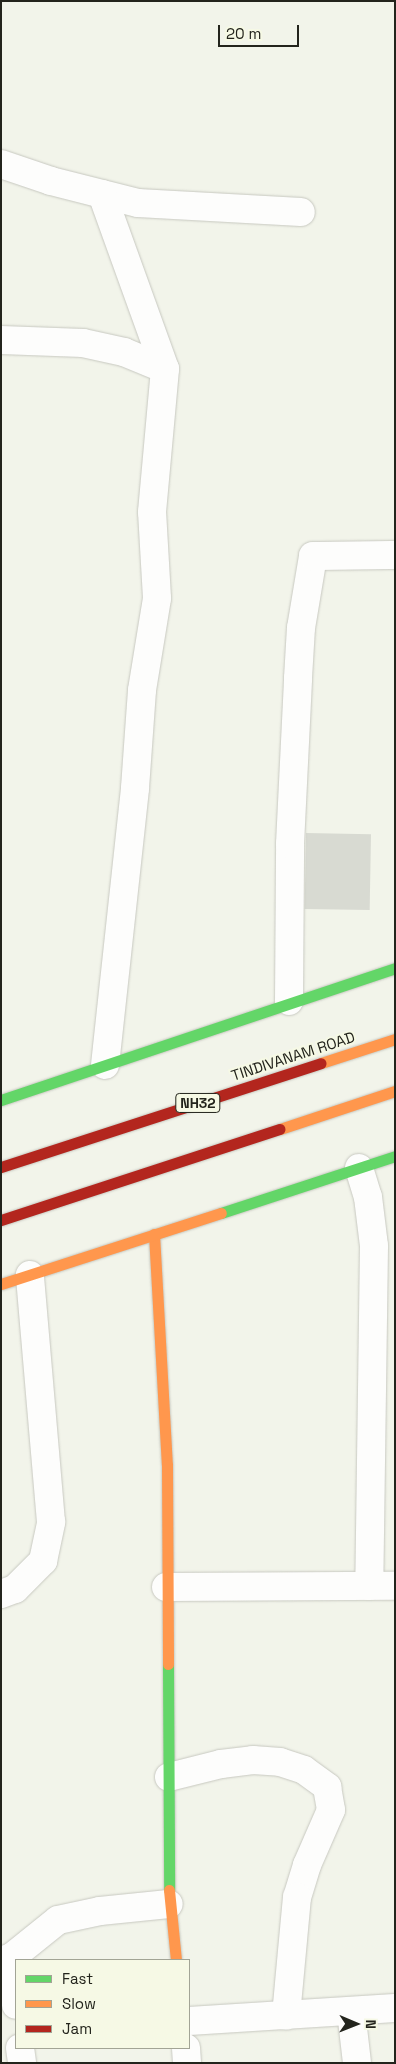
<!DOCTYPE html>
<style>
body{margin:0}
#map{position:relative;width:396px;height:2064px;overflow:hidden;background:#f2f4ea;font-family:"Space Grotesk",sans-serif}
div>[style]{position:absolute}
.building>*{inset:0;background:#d8dad2;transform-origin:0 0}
.roads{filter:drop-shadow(0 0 1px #c7c8c0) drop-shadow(0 0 1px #c7c8c0)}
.street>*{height:28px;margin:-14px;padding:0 14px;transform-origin:14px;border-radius:14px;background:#fdfdfc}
.fast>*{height:11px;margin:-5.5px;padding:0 5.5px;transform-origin:5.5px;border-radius:5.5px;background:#63d668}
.slow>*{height:11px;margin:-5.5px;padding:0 5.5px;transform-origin:5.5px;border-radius:5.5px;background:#ff974d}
.jam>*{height:11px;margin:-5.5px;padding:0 5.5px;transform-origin:5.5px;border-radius:5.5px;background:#b3261e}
span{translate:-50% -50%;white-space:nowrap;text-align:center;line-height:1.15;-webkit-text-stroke:4px #f6f9e5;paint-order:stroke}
.shield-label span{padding:1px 4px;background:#f6f9e5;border:1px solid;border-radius:4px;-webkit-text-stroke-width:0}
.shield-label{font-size:14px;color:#23241c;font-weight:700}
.street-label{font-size:15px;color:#23241c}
.frame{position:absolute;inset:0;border:2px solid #23241c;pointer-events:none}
.legend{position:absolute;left:15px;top:1959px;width:175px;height:90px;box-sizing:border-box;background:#f6f9e5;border:1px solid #a2a495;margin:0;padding:6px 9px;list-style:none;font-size:15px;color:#23241c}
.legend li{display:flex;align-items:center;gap:10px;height:25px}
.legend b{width:25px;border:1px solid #a2a495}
.north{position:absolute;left:331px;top:1999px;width:50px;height:50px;-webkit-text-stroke:4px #f6f9e5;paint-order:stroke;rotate:91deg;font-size:14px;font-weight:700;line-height:20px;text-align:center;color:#23241c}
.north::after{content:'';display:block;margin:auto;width:18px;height:22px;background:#23241c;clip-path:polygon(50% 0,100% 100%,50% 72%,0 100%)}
.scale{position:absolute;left:218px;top:25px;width:81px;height:22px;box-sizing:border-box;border:2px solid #23241c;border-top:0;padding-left:6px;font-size:15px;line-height:18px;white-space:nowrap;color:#23241c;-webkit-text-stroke:4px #f6f9e5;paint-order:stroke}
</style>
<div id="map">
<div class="building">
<div style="left:306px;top:833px;width:65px;height:76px;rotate:1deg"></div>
</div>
<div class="roads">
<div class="street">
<div style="left:1px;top:164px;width:53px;rotate:18.8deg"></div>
<div style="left:51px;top:181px;width:90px;rotate:14.2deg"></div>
<div style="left:138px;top:203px;width:163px;rotate:3.2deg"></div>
<div style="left:1px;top:340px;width:82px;rotate:2.1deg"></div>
<div style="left:83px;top:343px;width:42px;rotate:12.4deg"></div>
<div style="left:124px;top:352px;width:44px;rotate:22.5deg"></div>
<div style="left:165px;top:369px;width:186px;rotate:-109.8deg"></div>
<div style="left:289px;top:1001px;width:157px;rotate:-89.6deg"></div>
<div style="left:290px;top:844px;width:166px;rotate:-87.2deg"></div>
<div style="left:298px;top:678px;width:50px;rotate:-86.6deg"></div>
<div style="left:301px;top:628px;width:73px;rotate:-80.5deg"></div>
<div style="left:313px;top:556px;width:82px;rotate:-0.7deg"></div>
<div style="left:105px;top:1065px;width:279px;rotate:-83.8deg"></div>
<div style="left:135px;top:788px;width:98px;rotate:-85.9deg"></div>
<div style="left:142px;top:690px;width:93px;rotate:-80.7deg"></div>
<div style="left:157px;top:598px;width:86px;rotate:-93.3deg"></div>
<div style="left:152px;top:512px;width:144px;rotate:-84.8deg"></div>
<div style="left:359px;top:1168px;width:30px;rotate:73deg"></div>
<div style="left:368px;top:1197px;width:49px;rotate:83deg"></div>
<div style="left:374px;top:1246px;width:340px;rotate:90.8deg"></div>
<div style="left:166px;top:1587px;width:229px;rotate:-0.3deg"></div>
<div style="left:1px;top:1594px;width:15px;rotate:-20deg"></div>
<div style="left:15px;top:1589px;width:40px;rotate:-45deg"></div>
<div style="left:43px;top:1561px;width:40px;rotate:-78deg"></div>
<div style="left:51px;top:1522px;width:248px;rotate:-94.9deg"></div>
<div style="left:169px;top:1777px;width:54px;rotate:-14deg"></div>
<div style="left:221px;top:1764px;width:32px;rotate:-7deg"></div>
<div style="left:253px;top:1760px;width:27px;rotate:4deg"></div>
<div style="left:280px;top:1762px;width:25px;rotate:18deg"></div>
<div style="left:304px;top:1770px;width:29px;rotate:36deg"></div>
<div style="left:327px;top:1787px;width:23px;rotate:80deg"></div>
<div style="left:331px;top:1810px;width:60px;rotate:113.6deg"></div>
<div style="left:307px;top:1865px;width:34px;rotate:107deg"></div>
<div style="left:297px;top:1897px;width:119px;rotate:95.3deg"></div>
<div style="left:12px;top:1957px;width:48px;rotate:85.2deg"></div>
<div style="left:1px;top:1961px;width:12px;rotate:-20deg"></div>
<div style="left:12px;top:1957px;width:59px;rotate:-38.8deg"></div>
<div style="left:58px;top:1920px;width:43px;rotate:-12.1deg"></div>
<div style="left:100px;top:1911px;width:69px;rotate:-5.8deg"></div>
<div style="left:351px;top:2011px;width:52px;rotate:83.4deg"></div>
<div style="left:189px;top:2021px;width:206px;rotate:-3.6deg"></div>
<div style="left:20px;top:2048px;width:15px;rotate:82deg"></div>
<div style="left:186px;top:2048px;width:15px;rotate:86deg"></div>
</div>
<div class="fast">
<div style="left:1px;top:1100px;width:416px;rotate:-18.5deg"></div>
<div style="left:221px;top:1213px;width:183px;rotate:-18.1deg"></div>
<div style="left:168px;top:1664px;width:226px;rotate:89.7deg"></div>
</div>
<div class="slow">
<div style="left:321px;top:1063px;width:78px;rotate:-18deg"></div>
<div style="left:280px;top:1129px;width:121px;rotate:-18.3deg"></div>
<div style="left:154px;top:1234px;width:231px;rotate:86.8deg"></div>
<div style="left:167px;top:1465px;width:199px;rotate:89.7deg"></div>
<div style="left:1px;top:1284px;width:231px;rotate:-17.9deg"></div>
<div style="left:169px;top:1890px;width:70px;rotate:84.3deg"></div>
</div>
<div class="jam">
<div style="left:1px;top:1167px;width:336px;rotate:-18deg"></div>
<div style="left:1px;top:1220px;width:293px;rotate:-18.1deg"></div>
</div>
</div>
<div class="shield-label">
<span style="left:198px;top:1103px">NH32</span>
</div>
<div class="street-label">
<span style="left:293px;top:1056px;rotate:-18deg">TINDIVANAM ROAD</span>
</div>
<div class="frame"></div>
<ul class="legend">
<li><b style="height:6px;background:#63d668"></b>Fast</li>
<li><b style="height:6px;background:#ff974d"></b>Slow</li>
<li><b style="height:6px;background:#b3261e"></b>Jam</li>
</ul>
<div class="north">N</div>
<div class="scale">20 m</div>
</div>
